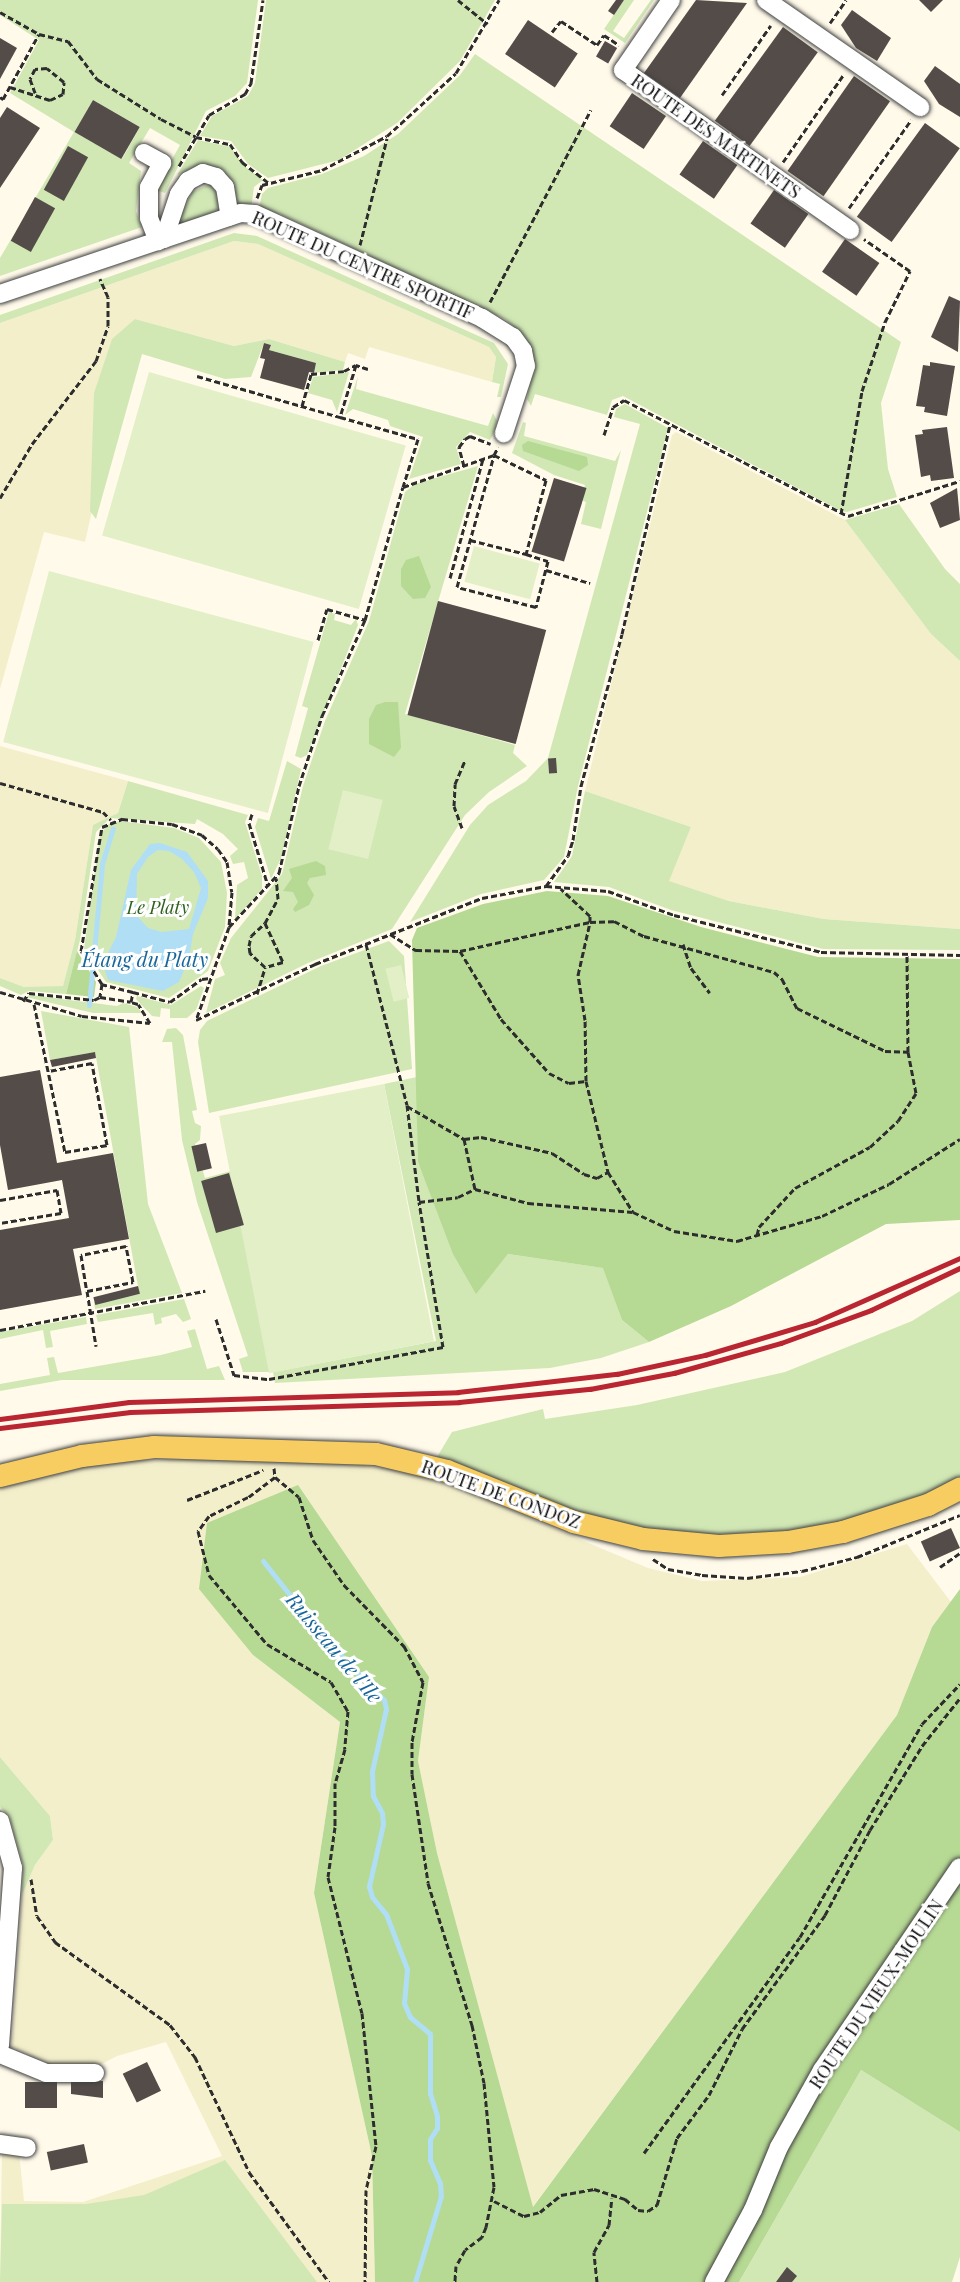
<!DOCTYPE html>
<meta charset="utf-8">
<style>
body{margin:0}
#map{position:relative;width:960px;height:2282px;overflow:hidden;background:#fffaea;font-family:"Playfair Display",serif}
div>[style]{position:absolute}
.farmland>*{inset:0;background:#f4efcb}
.green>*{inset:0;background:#d1e8b5}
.forest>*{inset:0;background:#b6d994}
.pitch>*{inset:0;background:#e3efc7;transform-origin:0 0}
.water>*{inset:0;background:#b0def5}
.stream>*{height:5px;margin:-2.5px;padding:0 2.5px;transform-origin:2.5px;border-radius:2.5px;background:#b0def5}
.building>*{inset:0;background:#544c48;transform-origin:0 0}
.path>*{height:3px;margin-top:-1.5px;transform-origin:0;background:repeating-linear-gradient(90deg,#2d2d2d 0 6px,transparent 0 9px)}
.roads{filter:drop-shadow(0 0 2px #3e3e3e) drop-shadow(0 0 2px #3e3e3e)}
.minor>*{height:18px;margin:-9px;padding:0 9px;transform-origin:9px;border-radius:9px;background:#fff}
.major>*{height:22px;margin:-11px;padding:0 11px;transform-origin:11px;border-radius:11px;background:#f7cd62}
.rail>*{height:4.5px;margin:-2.25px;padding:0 2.25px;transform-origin:2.25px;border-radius:2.25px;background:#ba2532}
span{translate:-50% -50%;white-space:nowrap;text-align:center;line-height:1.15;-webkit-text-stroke:6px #fff;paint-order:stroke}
.street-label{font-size:18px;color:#0b0b0b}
.park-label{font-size:18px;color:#2e621d;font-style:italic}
.water-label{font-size:20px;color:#17669b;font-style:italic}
</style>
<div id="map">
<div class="farmland">
<div style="clip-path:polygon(234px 241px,258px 244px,489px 347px,496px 357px,492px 382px,369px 347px,365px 359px,348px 353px,345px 362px,269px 339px,234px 346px,135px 319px,85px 542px,44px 532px,0 689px,0 323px)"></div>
<div style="clip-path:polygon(676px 432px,845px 520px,931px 634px,960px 661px,960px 929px,824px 919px,729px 901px,668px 881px,691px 827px,585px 791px,672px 435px)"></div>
<div style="clip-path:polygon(0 746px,128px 781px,118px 813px,93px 826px,75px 940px,63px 987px,24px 987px,0 978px)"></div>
<div style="clip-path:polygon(251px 1459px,348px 1463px,409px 1472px,465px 1491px,648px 1568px,702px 1581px,800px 1577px,907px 1544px,951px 1602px,932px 1627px,897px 1715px,532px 2208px,437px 1853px,418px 1761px,429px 1677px,253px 1655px,340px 1722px,314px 1893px,372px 2156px,375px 2282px,0 2282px,2px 2150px,19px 2151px,24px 2201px,83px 2202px,222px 2156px,166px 2042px,117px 2056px,96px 2067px,57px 2067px,12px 2047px,22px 1895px,35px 1865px,53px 1840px,50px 1816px,0 1757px,0 1487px,55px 1470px,132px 1461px)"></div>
</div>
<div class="green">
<div style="clip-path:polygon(evenodd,0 0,258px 0,247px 83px,235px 96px,206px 111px,165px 193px,159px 191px,153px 208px,159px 211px,156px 218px,151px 206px,152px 195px,180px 145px,150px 128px,129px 163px,141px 171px,136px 211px,142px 227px,0 276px,0 258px,74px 132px,10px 93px,39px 40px,0 15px,0 0,93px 100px,140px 127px,122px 159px,75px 132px,93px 100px)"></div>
<div style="clip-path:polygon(266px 0,495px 0,460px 61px,397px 123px,339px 160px,268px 178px,248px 164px,231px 141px,200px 136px,212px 116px,248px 96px,255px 83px)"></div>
<div style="clip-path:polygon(624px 0,634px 0,613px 31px,624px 38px,651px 0,654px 0,625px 43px,604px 29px)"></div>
<div style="clip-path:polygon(475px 54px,901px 342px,881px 403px,888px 469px,897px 497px,847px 512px,841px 511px,623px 396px,612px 400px,607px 415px,535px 394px,531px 406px,527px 399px,533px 365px,517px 329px,505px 319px,280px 214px,259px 209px,262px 194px,268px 188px,322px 174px,364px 156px,398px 134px,460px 75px)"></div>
<div style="clip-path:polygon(198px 140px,231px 147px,244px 166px,263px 180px,254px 187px,251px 209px,239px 208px,232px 182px,199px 166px,177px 175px)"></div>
<div style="clip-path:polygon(210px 184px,221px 200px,215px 213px,175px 226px,192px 192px)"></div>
<div style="clip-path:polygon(234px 233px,257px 236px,494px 343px,508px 364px,501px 397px,497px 397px,500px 384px,492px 382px,496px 357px,489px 347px,258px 244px,234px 241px,0 323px,0 315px)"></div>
<div style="clip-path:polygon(135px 319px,234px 346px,269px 339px,345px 362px,343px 370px,314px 373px,316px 363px,269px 350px,271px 345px,264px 343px,251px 377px,225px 379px,142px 354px,96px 519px,90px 511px,94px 393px,112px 339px)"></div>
<div style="clip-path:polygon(349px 372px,337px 412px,332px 400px,308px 393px,313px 377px)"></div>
<div style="clip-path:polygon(358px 376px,356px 389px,488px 426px,493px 413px,497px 421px,494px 433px,490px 440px,470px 432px,456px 447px,461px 464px,409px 479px,423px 437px,390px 426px,388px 420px,353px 409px,345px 415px)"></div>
<div style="clip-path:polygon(625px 404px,668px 428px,578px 786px,564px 857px,544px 880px,481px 894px,410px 922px,470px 825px,488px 805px,526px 781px,548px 758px,640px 424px,614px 417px,616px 409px)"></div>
<div style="clip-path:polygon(523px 422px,526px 423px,524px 436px,615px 461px,621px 450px,601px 529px,581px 524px,586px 502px,581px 500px,585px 485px,554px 475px,512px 453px)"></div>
<div style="clip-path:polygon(478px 466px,405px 714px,515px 745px,513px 753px,527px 766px,489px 792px,465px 815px,392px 929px,308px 963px,206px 1013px,215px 979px,225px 975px,220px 963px,231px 938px,282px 874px,303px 786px,325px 721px,369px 621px,405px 492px,415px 484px)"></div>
<div style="clip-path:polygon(899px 504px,945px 569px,960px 584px,960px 661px,931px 634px,845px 520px)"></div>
<div style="clip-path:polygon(329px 612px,335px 614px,334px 620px,351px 625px,356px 619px,358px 625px,307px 755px,301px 758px,295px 756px,308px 708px,302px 706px)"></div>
<div style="clip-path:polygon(287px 761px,301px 769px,281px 858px,271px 879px,255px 827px,258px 818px,269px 821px)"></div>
<div style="clip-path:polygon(128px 781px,248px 815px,245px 822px,262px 876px,262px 889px,235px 919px,237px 885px,248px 878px,244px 862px,233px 864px,230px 856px,238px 849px,223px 834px,197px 819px,195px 824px,110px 818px,96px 832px,80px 940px,66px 994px,29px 991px,21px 995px,0 986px,0 978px,24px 987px,63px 986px,75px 940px,93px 825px,118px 813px)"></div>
<div style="clip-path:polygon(585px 791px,691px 827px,669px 881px,729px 901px,824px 919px,960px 929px,960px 950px,823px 949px,671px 910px,609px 887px,554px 882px,572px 856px)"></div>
<div style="clip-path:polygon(120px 821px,174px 828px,199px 838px,221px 862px,227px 893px,225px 927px,208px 971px,169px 998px,106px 982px,84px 949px,100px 834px,110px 823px)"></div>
<div style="clip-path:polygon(389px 941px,404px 956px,412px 1069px,209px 1113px,198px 1042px,200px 1030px,207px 1021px,321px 966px)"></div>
<div style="clip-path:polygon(201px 986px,204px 988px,196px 1010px,187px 1018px,170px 1018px,170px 1009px,161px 1008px,160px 1017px,152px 1016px,136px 999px,137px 996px,171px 1005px)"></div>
<div style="clip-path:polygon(30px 995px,117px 1006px,123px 1003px,137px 1007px,143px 1013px,93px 1013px,26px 997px)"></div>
<div style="clip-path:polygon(41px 1011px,129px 1027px,148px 1204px,182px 1293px,95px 1309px,94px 1302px,139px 1293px,138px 1286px,95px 1052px,50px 1060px)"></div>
<div style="clip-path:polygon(176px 1028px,183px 1035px,197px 1110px,192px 1111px,195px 1123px,201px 1126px,200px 1140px,195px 1144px,205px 1178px,231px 1171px,274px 1372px,436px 1341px,384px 1084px,417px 1077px,418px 1162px,476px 1293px,508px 1254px,604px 1268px,622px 1320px,649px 1342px,601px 1358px,550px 1368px,275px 1383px,273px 1372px,243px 1372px,239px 1359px,248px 1356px,197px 1202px,182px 1140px,172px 1042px,162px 1042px,167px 1029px)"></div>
<div style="clip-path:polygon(960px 1291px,960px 1478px,928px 1493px,840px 1522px,783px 1533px,717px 1536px,646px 1529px,587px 1515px,437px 1457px,452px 1432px,543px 1409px,545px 1419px,637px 1405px,785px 1372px,912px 1321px)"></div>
<div style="clip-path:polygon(184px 1299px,191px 1319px,183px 1322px,176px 1314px,161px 1318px,162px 1323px,155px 1325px,153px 1313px,98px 1322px,96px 1315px)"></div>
<div style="clip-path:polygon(86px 1317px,87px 1324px,50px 1331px,53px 1347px,46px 1348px,43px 1330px,0 1339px,0 1332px)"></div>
<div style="clip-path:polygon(195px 1329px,207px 1369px,219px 1366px,225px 1380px,62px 1380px,0 1391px,0 1384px,50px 1375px,47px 1358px,54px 1357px,58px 1373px,161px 1355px,192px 1347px,187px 1331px)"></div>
<div style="clip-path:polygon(0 1757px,50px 1816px,53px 1840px,35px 1865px,22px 1895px,23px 1865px,9px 1816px,0 1807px)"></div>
<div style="clip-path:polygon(861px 2070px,960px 2132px,960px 2257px,952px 2282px,739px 2282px)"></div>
<div style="clip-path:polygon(225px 2160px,317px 2282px,0 2282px,2px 2204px,86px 2204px,144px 2195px)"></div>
</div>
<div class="forest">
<div style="clip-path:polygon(528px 441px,587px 457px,588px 465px,579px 471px,523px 451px,522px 445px)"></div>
<div style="clip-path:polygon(419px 556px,431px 587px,425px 598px,413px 599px,401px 586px,401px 569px,406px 560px)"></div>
<div style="clip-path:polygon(385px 702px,398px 702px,401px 748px,394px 757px,369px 744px,369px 719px,376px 705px)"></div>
<div style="clip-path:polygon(316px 861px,325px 866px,326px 875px,310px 878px,307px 883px,314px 895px,309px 905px,295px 912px,293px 909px,298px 902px,293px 892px,283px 891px,292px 878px,289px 869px)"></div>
<div style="clip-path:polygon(547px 891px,608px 896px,701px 927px,818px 957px,960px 959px,960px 1220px,886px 1224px,731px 1306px,649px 1342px,622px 1320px,603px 1268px,508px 1254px,476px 1294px,453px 1254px,418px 1162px,412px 940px,417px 928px,483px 904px)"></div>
<div style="clip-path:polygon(77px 951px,96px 982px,94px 997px,66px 994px)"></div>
<div style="clip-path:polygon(298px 1485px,429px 1677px,418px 1761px,437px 1853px,533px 2207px,897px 1715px,932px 1627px,960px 1589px,960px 2132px,861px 2070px,739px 2282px,375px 2282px,372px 2156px,314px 1893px,340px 1722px,253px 1655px,199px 1589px,207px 1523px)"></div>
</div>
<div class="pitch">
<div style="left:149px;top:372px;width:267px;height:170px;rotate:16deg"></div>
<div style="left:474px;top:546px;width:68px;height:37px;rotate:15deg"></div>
<div style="left:49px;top:571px;width:274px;height:177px;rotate:15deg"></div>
<div style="left:343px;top:790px;width:41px;height:61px;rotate:14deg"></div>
<div style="left:401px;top:965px;width:34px;height:16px;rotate:76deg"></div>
<div style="left:384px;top:1084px;width:262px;height:168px;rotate:79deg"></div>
</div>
<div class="water">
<div style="clip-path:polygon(evenodd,160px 843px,187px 852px,208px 881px,208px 898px,193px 934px,189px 959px,179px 982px,163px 991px,108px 980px,103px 963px,116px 937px,131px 870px,150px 844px,160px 843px,158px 850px,169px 851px,182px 859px,194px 872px,201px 888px,189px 929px,162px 932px,148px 928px,136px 915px,137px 874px,148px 857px,158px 850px)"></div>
</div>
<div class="stream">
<div style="left:89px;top:1005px;width:142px;rotate:-84.7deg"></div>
<div style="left:102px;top:864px;width:37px;rotate:-73deg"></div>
<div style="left:263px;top:1561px;width:90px;rotate:51.7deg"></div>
<div style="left:319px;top:1632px;width:94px;rotate:46.3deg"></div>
<div style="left:384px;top:1700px;width:9px;rotate:77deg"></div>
<div style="left:386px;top:1709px;width:64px;rotate:102.7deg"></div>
<div style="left:372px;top:1771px;width:25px;rotate:88deg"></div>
<div style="left:373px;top:1796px;width:19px;rotate:62deg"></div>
<div style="left:382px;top:1813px;width:11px;rotate:85deg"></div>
<div style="left:383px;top:1824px;width:64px;rotate:102.7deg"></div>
<div style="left:369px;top:1886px;width:11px;rotate:75deg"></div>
<div style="left:372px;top:1897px;width:22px;rotate:51deg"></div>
<div style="left:386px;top:1914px;width:59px;rotate:69.1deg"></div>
<div style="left:407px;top:1969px;width:34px;rotate:95deg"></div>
<div style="left:404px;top:2003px;width:15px;rotate:67deg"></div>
<div style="left:410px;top:2017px;width:26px;rotate:40deg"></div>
<div style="left:430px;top:2034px;width:59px;rotate:90deg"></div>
<div style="left:430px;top:2093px;width:24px;rotate:73deg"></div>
<div style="left:437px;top:2116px;width:12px;rotate:90deg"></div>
<div style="left:437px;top:2128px;width:13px;rotate:122deg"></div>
<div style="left:430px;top:2139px;width:21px;rotate:90deg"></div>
<div style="left:430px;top:2160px;width:25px;rotate:67deg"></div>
<div style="left:440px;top:2183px;width:13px;rotate:86deg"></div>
<div style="left:441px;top:2196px;width:90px;rotate:106.8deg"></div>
</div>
<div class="building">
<div style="clip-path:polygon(616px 0,624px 0,614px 15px,608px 11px)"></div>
<div style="clip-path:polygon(696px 0,747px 3px,680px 98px,644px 73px)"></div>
<div style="clip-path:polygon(919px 0,943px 0,931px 12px)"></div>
<div style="clip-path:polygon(852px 10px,891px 38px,877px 61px,856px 48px,841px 25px)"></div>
<div style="left:528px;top:20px;width:60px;height:41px;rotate:34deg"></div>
<div style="left:783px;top:27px;width:43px;height:116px;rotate:36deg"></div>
<div style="clip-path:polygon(0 38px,17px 48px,0 79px)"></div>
<div style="left:605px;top:41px;width:14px;height:18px;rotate:30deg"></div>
<div style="clip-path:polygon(935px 66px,960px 84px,960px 117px,939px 104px,924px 81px)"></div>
<div style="left:854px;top:76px;width:44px;height:116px;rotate:35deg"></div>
<div style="left:632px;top:93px;width:41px;height:40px;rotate:34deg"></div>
<div style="left:93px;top:100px;width:54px;height:37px;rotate:30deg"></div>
<div style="clip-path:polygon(7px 107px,40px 128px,0 188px,0 118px)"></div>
<div style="left:925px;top:123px;width:43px;height:116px;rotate:36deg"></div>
<div style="left:703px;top:141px;width:42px;height:41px;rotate:35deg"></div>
<div style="left:68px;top:146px;width:23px;height:50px;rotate:29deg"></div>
<div style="left:774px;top:190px;width:42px;height:41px;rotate:35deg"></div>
<div style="left:35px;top:197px;width:23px;height:50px;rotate:29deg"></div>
<div style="left:845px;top:239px;width:42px;height:40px;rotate:35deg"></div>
<div style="clip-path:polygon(949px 296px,960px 301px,958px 352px,931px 337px)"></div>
<div style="clip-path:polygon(264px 343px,271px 345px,269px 350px,316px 363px,314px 373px,309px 372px,304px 390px,260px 378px,265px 359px,260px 358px)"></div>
<div style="clip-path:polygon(930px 362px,955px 366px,947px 416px,924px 412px,925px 407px,916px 406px,923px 365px,930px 366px)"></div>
<div style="clip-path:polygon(947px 427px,954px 478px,931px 481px,930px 475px,921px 477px,915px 435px,923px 434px,922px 430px)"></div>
<div style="left:554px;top:478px;width:34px;height:77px;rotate:17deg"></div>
<div style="clip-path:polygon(957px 488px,960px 520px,940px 528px,930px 503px)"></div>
<div style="left:438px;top:601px;width:112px;height:118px;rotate:15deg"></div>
<div style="left:556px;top:758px;width:15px;height:8px;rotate:86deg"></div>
<div style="clip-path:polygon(95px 1052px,96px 1058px,52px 1067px,50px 1060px)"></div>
<div style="clip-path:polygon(40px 1070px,57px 1163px,113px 1153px,129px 1239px,73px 1249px,82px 1295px,0 1310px,0 1230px,69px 1218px,62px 1180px,8px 1190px,0 1145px,0 1077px)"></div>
<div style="left:206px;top:1143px;width:26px;height:15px;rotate:77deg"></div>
<div style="left:229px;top:1173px;width:54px;height:29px;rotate:74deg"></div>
<div style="left:138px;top:1286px;width:8px;height:46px;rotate:76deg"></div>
<div style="left:951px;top:1528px;width:22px;height:33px;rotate:66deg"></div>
<div style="left:147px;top:2062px;width:32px;height:27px;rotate:64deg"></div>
<div style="clip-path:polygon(103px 2081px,103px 2098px,71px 2094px,71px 2082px)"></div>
<div style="left:25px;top:2082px;width:32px;height:26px"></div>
<div style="left:84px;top:2144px;width:19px;height:38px;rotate:78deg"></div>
<div style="clip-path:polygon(787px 2267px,797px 2276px,792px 2282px,776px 2282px)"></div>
</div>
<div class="path">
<div style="left:458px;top:0;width:38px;rotate:39deg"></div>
<div style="left:0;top:12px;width:45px;rotate:29.4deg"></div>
<div style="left:39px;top:34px;width:30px;rotate:14deg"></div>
<div style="left:68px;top:41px;width:48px;rotate:52.7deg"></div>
<div style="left:97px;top:79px;width:75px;rotate:32deg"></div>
<div style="left:161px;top:119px;width:39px;rotate:27deg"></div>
<div style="left:196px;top:137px;width:35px;rotate:12deg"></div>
<div style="left:230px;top:144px;width:22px;rotate:56deg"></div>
<div style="left:242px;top:162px;width:33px;rotate:38deg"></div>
<div style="left:830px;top:23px;width:28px;rotate:-55deg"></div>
<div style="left:552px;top:32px;width:14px;rotate:-51deg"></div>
<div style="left:561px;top:21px;width:43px;rotate:33.7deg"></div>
<div style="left:597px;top:45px;width:12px;rotate:-55deg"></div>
<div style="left:604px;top:35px;width:18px;rotate:34deg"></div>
<div style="left:10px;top:87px;width:42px;rotate:18deg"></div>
<div style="left:50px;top:100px;width:14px;rotate:-25deg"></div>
<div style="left:63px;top:94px;width:12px;rotate:-85deg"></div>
<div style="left:64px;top:82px;width:22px;rotate:-141deg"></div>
<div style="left:47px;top:68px;width:12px;rotate:175deg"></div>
<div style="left:35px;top:69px;width:11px;rotate:117deg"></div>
<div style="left:30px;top:79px;width:15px;rotate:70deg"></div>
<div style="left:722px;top:95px;width:85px;rotate:-55deg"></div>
<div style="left:0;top:97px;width:4px;rotate:34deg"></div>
<div style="left:3px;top:99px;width:74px;rotate:-61deg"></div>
<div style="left:783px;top:162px;width:107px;rotate:-55.3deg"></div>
<div style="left:179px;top:166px;width:59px;rotate:-59.5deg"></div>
<div style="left:209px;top:115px;width:42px;rotate:-30.3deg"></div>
<div style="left:245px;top:94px;width:13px;rotate:-61deg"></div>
<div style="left:251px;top:83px;width:84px;rotate:-81.8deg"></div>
<div style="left:257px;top:198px;width:14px;rotate:-69deg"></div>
<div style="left:262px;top:185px;width:62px;rotate:-14deg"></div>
<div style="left:322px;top:170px;width:73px;rotate:-27.6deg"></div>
<div style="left:387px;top:136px;width:93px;rotate:-42.4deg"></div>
<div style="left:456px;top:73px;width:85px;rotate:-59.5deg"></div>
<div style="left:849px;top:208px;width:108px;rotate:-54.8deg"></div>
<div style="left:360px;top:245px;width:110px;rotate:-75.8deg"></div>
<div style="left:490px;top:302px;width:217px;rotate:-62.3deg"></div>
<div style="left:368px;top:369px;width:13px;rotate:-162deg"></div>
<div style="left:356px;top:365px;width:54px;rotate:107.1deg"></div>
<div style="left:340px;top:417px;width:81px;rotate:15.8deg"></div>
<div style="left:418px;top:439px;width:50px;rotate:107.4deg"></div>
<div style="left:197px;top:376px;width:149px;rotate:16deg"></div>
<div style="left:302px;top:406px;width:33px;rotate:-74deg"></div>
<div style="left:311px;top:374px;width:33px;rotate:-5deg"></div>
<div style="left:344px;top:371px;width:13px;rotate:-27deg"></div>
<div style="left:604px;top:435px;width:29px;rotate:-72deg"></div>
<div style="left:613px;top:407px;width:13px;rotate:-32deg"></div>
<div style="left:624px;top:400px;width:252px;rotate:27.4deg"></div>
<div style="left:848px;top:516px;width:117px;rotate:-17.4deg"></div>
<div style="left:494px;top:455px;width:58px;rotate:25.7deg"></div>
<div style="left:546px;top:480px;width:77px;rotate:105.1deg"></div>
<div style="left:526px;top:554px;width:23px;rotate:18deg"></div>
<div style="left:548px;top:561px;width:48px;rotate:104.6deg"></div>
<div style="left:536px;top:607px;width:81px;rotate:-165.8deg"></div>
<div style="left:457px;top:587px;width:137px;rotate:-74.3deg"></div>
<div style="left:464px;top:466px;width:20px;rotate:-105deg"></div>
<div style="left:459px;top:447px;width:10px;rotate:-53deg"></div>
<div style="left:465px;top:439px;width:6px;rotate:-31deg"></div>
<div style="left:470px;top:436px;width:22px;rotate:21deg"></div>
<div style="left:0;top:498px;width:63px;rotate:-59.3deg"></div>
<div style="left:32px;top:444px;width:105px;rotate:-52.4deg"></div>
<div style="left:96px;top:361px;width:37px;rotate:-71deg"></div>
<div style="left:108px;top:326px;width:29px;rotate:-90deg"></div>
<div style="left:108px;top:297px;width:20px;rotate:-114deg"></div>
<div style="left:841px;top:514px;width:125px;rotate:-80.3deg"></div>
<div style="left:862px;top:391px;width:73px;rotate:-71.6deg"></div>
<div style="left:885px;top:322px;width:57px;rotate:-63.9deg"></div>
<div style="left:910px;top:271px;width:56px;rotate:-145.2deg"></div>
<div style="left:470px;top:540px;width:58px;rotate:14deg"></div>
<div style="left:546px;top:570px;width:46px;rotate:16.5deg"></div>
<div style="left:450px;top:578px;width:123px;rotate:-74.5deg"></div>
<div style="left:318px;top:640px;width:32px;rotate:-74deg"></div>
<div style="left:327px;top:609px;width:40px;rotate:16deg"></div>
<div style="left:0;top:783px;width:107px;rotate:15.7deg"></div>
<div style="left:103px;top:812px;width:11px;rotate:45deg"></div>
<div style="left:252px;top:814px;width:9px;rotate:108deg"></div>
<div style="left:249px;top:823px;width:66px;rotate:73.2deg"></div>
<div style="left:462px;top:828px;width:23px;rotate:-110deg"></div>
<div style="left:454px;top:806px;width:22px;rotate:-87deg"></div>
<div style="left:455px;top:784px;width:25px;rotate:-67deg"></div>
<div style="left:546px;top:886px;width:37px;rotate:-54deg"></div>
<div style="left:568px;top:856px;width:17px;rotate:-73deg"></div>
<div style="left:573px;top:840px;width:55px;rotate:-81.6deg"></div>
<div style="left:581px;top:786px;width:157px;rotate:-74.9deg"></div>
<div style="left:622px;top:634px;width:214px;rotate:-77.1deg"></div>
<div style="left:265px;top:923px;width:43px;rotate:65.2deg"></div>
<div style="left:283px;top:962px;width:18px;rotate:164deg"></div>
<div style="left:229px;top:927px;width:74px;rotate:-47.2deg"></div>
<div style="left:279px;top:873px;width:89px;rotate:-77.1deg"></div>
<div style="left:299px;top:786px;width:74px;rotate:-71.8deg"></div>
<div style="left:322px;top:716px;width:105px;rotate:-65.9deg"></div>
<div style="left:365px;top:620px;width:138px;rotate:-74.1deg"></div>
<div style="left:403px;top:487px;width:96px;rotate:-19.4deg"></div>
<div style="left:494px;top:455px;width:9px;rotate:-63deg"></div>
<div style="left:390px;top:934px;width:31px;rotate:32deg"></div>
<div style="left:416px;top:950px;width:44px;rotate:1.3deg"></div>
<div style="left:460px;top:951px;width:79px;rotate:58.9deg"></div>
<div style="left:501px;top:1019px;width:72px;rotate:48.4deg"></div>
<div style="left:549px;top:1073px;width:22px;rotate:27deg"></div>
<div style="left:569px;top:1083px;width:17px;rotate:-7deg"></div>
<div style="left:586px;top:1081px;width:61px;rotate:-90.9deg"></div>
<div style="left:585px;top:1020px;width:46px;rotate:-98.8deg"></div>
<div style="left:578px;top:975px;width:54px;rotate:-77.2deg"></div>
<div style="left:590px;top:922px;width:24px;rotate:-2deg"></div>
<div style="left:614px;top:921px;width:34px;rotate:27deg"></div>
<div style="left:644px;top:936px;width:135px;rotate:15.5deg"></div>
<div style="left:774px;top:972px;width:11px;rotate:41deg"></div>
<div style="left:782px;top:979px;width:33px;rotate:63deg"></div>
<div style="left:797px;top:1008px;width:98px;rotate:26deg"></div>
<div style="left:885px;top:1051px;width:23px;rotate:2deg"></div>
<div style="left:908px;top:1052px;width:97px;rotate:-90.6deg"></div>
<div style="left:366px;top:944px;width:166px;rotate:75.7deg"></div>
<div style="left:407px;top:1105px;width:98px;rotate:82.9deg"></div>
<div style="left:683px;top:944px;width:25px;rotate:72deg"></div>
<div style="left:691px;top:968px;width:31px;rotate:53deg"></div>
<div style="left:460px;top:951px;width:133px;rotate:-12.6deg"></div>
<div style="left:590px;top:922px;width:6px;rotate:-90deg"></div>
<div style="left:590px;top:916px;width:40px;rotate:-137deg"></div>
<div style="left:102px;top:984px;width:13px;rotate:99deg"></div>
<div style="left:100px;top:997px;width:31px;rotate:9deg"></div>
<div style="left:0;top:992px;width:85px;rotate:16.3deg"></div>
<div style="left:82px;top:1016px;width:68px;rotate:5.9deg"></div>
<div style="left:150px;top:1023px;width:22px;rotate:-122deg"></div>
<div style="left:138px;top:1004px;width:7px;rotate:-164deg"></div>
<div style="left:131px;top:1002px;width:10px;rotate:-79deg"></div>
<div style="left:133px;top:992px;width:32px;rotate:-166deg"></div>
<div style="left:102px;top:984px;width:39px;rotate:-122deg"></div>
<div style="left:81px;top:951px;width:126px;rotate:-80.4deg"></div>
<div style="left:102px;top:827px;width:22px;rotate:-22deg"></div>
<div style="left:122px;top:819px;width:50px;rotate:5.7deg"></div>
<div style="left:172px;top:824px;width:32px;rotate:20deg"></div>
<div style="left:202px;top:835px;width:21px;rotate:41deg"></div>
<div style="left:218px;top:849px;width:16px;rotate:55deg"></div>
<div style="left:227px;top:862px;width:30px;rotate:81deg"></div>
<div style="left:232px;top:892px;width:35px;rotate:95deg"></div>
<div style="left:229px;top:927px;width:99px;rotate:109.5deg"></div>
<div style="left:133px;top:992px;width:38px;rotate:15deg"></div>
<div style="left:170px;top:1002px;width:39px;rotate:-36deg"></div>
<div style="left:202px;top:979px;width:8px;rotate:-7deg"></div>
<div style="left:257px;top:994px;width:28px;rotate:-73deg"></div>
<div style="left:265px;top:967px;width:21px;rotate:-137deg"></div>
<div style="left:250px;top:953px;width:7px;rotate:-98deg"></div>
<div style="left:249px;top:946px;width:10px;rotate:-79deg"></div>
<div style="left:251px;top:936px;width:19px;rotate:-43deg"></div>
<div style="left:265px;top:923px;width:27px;rotate:-62deg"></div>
<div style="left:278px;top:899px;width:21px;rotate:-95deg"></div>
<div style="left:23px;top:1001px;width:10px;rotate:-53deg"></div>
<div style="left:29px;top:993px;width:65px;rotate:6.1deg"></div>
<div style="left:94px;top:1000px;width:7px;rotate:-27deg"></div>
<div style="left:34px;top:1004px;width:151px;rotate:78.2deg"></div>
<div style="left:65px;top:1152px;width:43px;rotate:-9.5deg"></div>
<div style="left:107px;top:1145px;width:83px;rotate:-100.4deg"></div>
<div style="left:92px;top:1063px;width:44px;rotate:169.5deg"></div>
<div style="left:196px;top:1020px;width:132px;rotate:-25.2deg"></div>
<div style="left:315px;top:964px;width:180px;rotate:-21.6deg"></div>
<div style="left:482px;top:898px;width:65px;rotate:-10.6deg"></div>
<div style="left:546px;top:886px;width:62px;rotate:4.6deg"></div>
<div style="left:608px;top:891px;width:70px;rotate:20deg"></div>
<div style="left:674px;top:915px;width:152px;rotate:14.1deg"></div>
<div style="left:821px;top:952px;width:139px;rotate:1.2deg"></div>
<div style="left:586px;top:1081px;width:94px;rotate:76.4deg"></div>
<div style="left:608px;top:1172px;width:47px;rotate:58deg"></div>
<div style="left:407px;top:1106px;width:66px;rotate:30.1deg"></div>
<div style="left:464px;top:1139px;width:17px;rotate:-7deg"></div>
<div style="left:481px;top:1137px;width:73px;rotate:12.7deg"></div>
<div style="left:552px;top:1153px;width:38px;rotate:33deg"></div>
<div style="left:584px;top:1174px;width:14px;rotate:17deg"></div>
<div style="left:597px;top:1178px;width:13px;rotate:-29deg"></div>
<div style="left:464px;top:1139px;width:51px;rotate:77.6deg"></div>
<div style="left:0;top:1200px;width:58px;rotate:-10deg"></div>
<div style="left:57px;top:1190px;width:23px;rotate:80deg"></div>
<div style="left:61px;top:1213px;width:62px;rotate:170.7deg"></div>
<div style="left:757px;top:1235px;width:8px;rotate:-76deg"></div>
<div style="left:759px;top:1227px;width:53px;rotate:-47.3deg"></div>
<div style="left:795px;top:1188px;width:85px;rotate:-28.7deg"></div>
<div style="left:870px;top:1147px;width:38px;rotate:-43deg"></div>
<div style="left:898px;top:1121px;width:33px;rotate:-57deg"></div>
<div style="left:916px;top:1093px;width:42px;rotate:-101deg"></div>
<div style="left:87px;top:1291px;width:47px;rotate:-11.1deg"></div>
<div style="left:133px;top:1282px;width:37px;rotate:-101deg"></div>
<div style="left:126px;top:1246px;width:46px;rotate:168.7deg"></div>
<div style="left:81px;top:1255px;width:36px;rotate:81deg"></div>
<div style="left:87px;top:1291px;width:56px;rotate:80.7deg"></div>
<div style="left:216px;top:1319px;width:59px;rotate:72.2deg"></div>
<div style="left:234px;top:1375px;width:35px;rotate:7deg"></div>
<div style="left:269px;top:1379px;width:177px;rotate:-10.4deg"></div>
<div style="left:443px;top:1347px;width:147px;rotate:-99.4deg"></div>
<div style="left:419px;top:1202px;width:39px;rotate:-7deg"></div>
<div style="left:458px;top:1197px;width:19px;rotate:-25deg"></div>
<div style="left:475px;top:1189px;width:55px;rotate:14.8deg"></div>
<div style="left:528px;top:1203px;width:105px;rotate:4.9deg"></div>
<div style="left:633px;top:1212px;width:45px;rotate:24.9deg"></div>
<div style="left:674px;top:1231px;width:64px;rotate:9deg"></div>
<div style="left:737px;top:1241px;width:89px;rotate:-16.4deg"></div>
<div style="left:822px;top:1216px;width:74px;rotate:-25.5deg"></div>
<div style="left:889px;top:1184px;width:84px;rotate:-32.4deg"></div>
<div style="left:0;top:1330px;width:209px;rotate:-10.8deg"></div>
<div style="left:274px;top:1468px;width:9px;rotate:84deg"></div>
<div style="left:275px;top:1477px;width:31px;rotate:40deg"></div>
<div style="left:299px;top:1497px;width:45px;rotate:72deg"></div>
<div style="left:313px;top:1540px;width:55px;rotate:55.4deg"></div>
<div style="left:344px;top:1585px;width:86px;rotate:45.5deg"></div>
<div style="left:404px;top:1646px;width:41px;rotate:62.2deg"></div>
<div style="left:423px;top:1682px;width:61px;rotate:100.4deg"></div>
<div style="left:412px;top:1742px;width:32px;rotate:90deg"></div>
<div style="left:412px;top:1774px;width:110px;rotate:81.6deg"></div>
<div style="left:428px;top:1883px;width:149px;rotate:72.8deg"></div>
<div style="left:472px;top:2025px;width:59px;rotate:78.3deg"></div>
<div style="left:484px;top:2083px;width:104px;rotate:84.5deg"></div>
<div style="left:494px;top:2187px;width:41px;rotate:101.3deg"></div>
<div style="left:486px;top:2227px;width:11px;rotate:112deg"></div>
<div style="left:482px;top:2237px;width:21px;rotate:143deg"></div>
<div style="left:465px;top:2250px;width:18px;rotate:119deg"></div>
<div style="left:456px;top:2266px;width:16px;rotate:94deg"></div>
<div style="left:275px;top:1477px;width:34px;rotate:143deg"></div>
<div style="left:248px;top:1497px;width:43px;rotate:154deg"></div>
<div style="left:209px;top:1516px;width:19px;rotate:126deg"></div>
<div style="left:198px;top:1531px;width:45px;rotate:76deg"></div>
<div style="left:209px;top:1575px;width:90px;rotate:50deg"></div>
<div style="left:267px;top:1644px;width:74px;rotate:30.7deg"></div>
<div style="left:331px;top:1682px;width:34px;rotate:60deg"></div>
<div style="left:348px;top:1711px;width:38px;rotate:95deg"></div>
<div style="left:345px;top:1749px;width:35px;rotate:106deg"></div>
<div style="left:335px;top:1783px;width:44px;rotate:90deg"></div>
<div style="left:335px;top:1827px;width:50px;rotate:98deg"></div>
<div style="left:328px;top:1877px;width:140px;rotate:76deg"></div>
<div style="left:362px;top:2013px;width:134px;rotate:84deg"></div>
<div style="left:376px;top:2146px;width:45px;rotate:102.8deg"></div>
<div style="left:366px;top:2190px;width:92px;rotate:90.6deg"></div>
<div style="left:187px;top:1500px;width:82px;rotate:-21.5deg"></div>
<div style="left:653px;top:1559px;width:18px;rotate:34deg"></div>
<div style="left:668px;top:1569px;width:35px;rotate:10deg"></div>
<div style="left:702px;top:1575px;width:45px;rotate:3.8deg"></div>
<div style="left:747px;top:1578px;width:55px;rotate:-7.3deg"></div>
<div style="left:802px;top:1571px;width:57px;rotate:-14.3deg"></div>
<div style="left:857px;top:1557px;width:111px;rotate:-22.2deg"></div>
<div style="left:940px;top:1567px;width:24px;rotate:-35deg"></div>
<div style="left:31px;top:1879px;width:37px;rotate:81deg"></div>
<div style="left:37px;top:1916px;width:32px;rotate:55deg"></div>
<div style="left:55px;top:1942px;width:142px;rotate:35.8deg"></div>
<div style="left:170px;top:2025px;width:41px;rotate:52deg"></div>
<div style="left:195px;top:2057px;width:127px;rotate:64.8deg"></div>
<div style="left:249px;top:2172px;width:136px;rotate:54deg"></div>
<div style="left:644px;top:2153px;width:266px;rotate:-54.2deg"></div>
<div style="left:800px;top:1937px;width:245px;rotate:-60.2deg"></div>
<div style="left:922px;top:1724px;width:55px;rotate:-46.5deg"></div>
<div style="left:494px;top:2201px;width:34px;rotate:27deg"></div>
<div style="left:524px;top:2216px;width:16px;rotate:-14deg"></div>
<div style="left:540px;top:2212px;width:27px;rotate:-39deg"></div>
<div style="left:561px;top:2195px;width:34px;rotate:-10deg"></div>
<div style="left:594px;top:2189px;width:33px;rotate:18deg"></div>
<div style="left:625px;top:2199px;width:17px;rotate:40deg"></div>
<div style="left:638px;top:2210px;width:10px;rotate:6deg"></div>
<div style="left:648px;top:2211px;width:11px;rotate:-34deg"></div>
<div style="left:657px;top:2205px;width:70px;rotate:-73.4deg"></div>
<div style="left:677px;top:2138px;width:54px;rotate:-53.3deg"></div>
<div style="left:709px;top:2095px;width:74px;rotate:-63.4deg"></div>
<div style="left:742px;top:2029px;width:141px;rotate:-53.9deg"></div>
<div style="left:825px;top:1915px;width:96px;rotate:-62.1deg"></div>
<div style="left:870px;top:1830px;width:99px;rotate:-58.2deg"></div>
<div style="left:922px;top:1746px;width:61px;rotate:-51.6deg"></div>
<div style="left:597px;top:2282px;width:30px;rotate:-96deg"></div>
<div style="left:594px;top:2252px;width:31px;rotate:-61deg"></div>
<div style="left:609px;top:2225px;width:27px;rotate:-84deg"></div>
</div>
<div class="roads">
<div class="minor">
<div style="left:671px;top:0;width:85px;rotate:124.4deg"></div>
<div style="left:623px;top:70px;width:278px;rotate:35.2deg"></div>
<div style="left:766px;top:0;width:188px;rotate:34.8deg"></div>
<div style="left:144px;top:153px;width:21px;rotate:29deg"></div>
<div style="left:162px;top:163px;width:27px;rotate:118deg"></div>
<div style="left:149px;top:187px;width:31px;rotate:90deg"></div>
<div style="left:149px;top:218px;width:25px;rotate:69deg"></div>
<div style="left:164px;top:239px;width:47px;rotate:-71.6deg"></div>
<div style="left:179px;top:194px;width:16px;rotate:-55deg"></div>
<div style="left:188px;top:181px;width:17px;rotate:-28deg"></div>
<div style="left:203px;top:173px;width:14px;rotate:17deg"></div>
<div style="left:216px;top:177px;width:13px;rotate:48deg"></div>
<div style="left:225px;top:187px;width:30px;rotate:81deg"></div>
<div style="left:0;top:294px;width:254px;rotate:-18.6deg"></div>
<div style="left:241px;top:213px;width:14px;rotate:4deg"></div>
<div style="left:255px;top:214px;width:250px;rotate:24.6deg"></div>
<div style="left:482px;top:318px;width:36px;rotate:32deg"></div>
<div style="left:513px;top:337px;width:17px;rotate:54deg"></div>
<div style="left:523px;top:351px;width:15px;rotate:79deg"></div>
<div style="left:526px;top:366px;width:71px;rotate:108.2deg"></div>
<div style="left:0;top:1821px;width:49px;rotate:74.5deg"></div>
<div style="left:13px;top:1868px;width:178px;rotate:94.2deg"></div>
<div style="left:0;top:2054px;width:50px;rotate:22.4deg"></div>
<div style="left:46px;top:2073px;width:49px"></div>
<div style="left:0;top:2144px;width:27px;rotate:8deg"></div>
<div style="left:714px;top:2282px;width:82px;rotate:-61.6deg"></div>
<div style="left:753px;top:2210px;width:68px;rotate:-67.6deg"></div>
<div style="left:779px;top:2147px;width:88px;rotate:-60.8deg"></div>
<div style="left:822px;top:2070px;width:245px;rotate:-55.8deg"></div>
</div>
<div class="major">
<div style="left:0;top:1476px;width:84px;rotate:-13.7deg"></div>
<div style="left:82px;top:1456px;width:73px;rotate:-7.1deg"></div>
<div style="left:154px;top:1447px;width:222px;rotate:1.8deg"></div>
<div style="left:376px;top:1454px;width:73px;rotate:13.5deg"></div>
<div style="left:447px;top:1471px;width:137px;rotate:21.9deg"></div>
<div style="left:574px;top:1522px;width:71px;rotate:13.8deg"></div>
<div style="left:643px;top:1539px;width:76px;rotate:5.3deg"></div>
<div style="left:719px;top:1546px;width:69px;rotate:-3.3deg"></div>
<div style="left:788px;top:1542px;width:56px;rotate:-10.3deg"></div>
<div style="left:843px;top:1532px;width:89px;rotate:-17.6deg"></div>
<div style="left:928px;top:1505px;width:36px;rotate:-27deg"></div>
</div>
</div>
<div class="rail">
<div style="left:0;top:1419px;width:130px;rotate:-7.5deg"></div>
<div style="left:129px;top:1402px;width:329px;rotate:-1.7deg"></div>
<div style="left:458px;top:1392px;width:160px;rotate:-6.5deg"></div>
<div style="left:617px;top:1374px;width:90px;rotate:-12.2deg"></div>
<div style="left:705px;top:1355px;width:115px;rotate:-16.7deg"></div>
<div style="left:815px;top:1322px;width:158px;rotate:-23.8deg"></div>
<div style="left:0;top:1428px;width:131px;rotate:-7deg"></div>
<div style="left:130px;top:1412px;width:329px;rotate:-1.7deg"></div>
<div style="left:459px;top:1402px;width:132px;rotate:-5.7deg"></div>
<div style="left:590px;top:1389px;width:86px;rotate:-10.8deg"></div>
<div style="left:674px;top:1373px;width:111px;rotate:-15.7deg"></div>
<div style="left:781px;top:1343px;width:96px;rotate:-20.1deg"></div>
<div style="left:871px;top:1310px;width:98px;rotate:-25.3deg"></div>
</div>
<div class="street-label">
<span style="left:716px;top:136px;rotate:35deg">ROUTE DES MARTINETS</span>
<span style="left:363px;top:265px;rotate:24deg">ROUTE DU CENTRE SPORTIF</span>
<span style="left:501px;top:1494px;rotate:20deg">ROUTE DE CONDOZ</span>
<span style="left:876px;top:1994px;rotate:-56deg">ROUTE DU VIEUX-MOULIN</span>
</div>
<div class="park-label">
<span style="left:158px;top:907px">Le Platy</span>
</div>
<div class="water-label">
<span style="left:145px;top:958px">Étang du Platy</span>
<span style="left:335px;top:1647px;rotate:50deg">Ruisseau de l'Ile</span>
</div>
</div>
